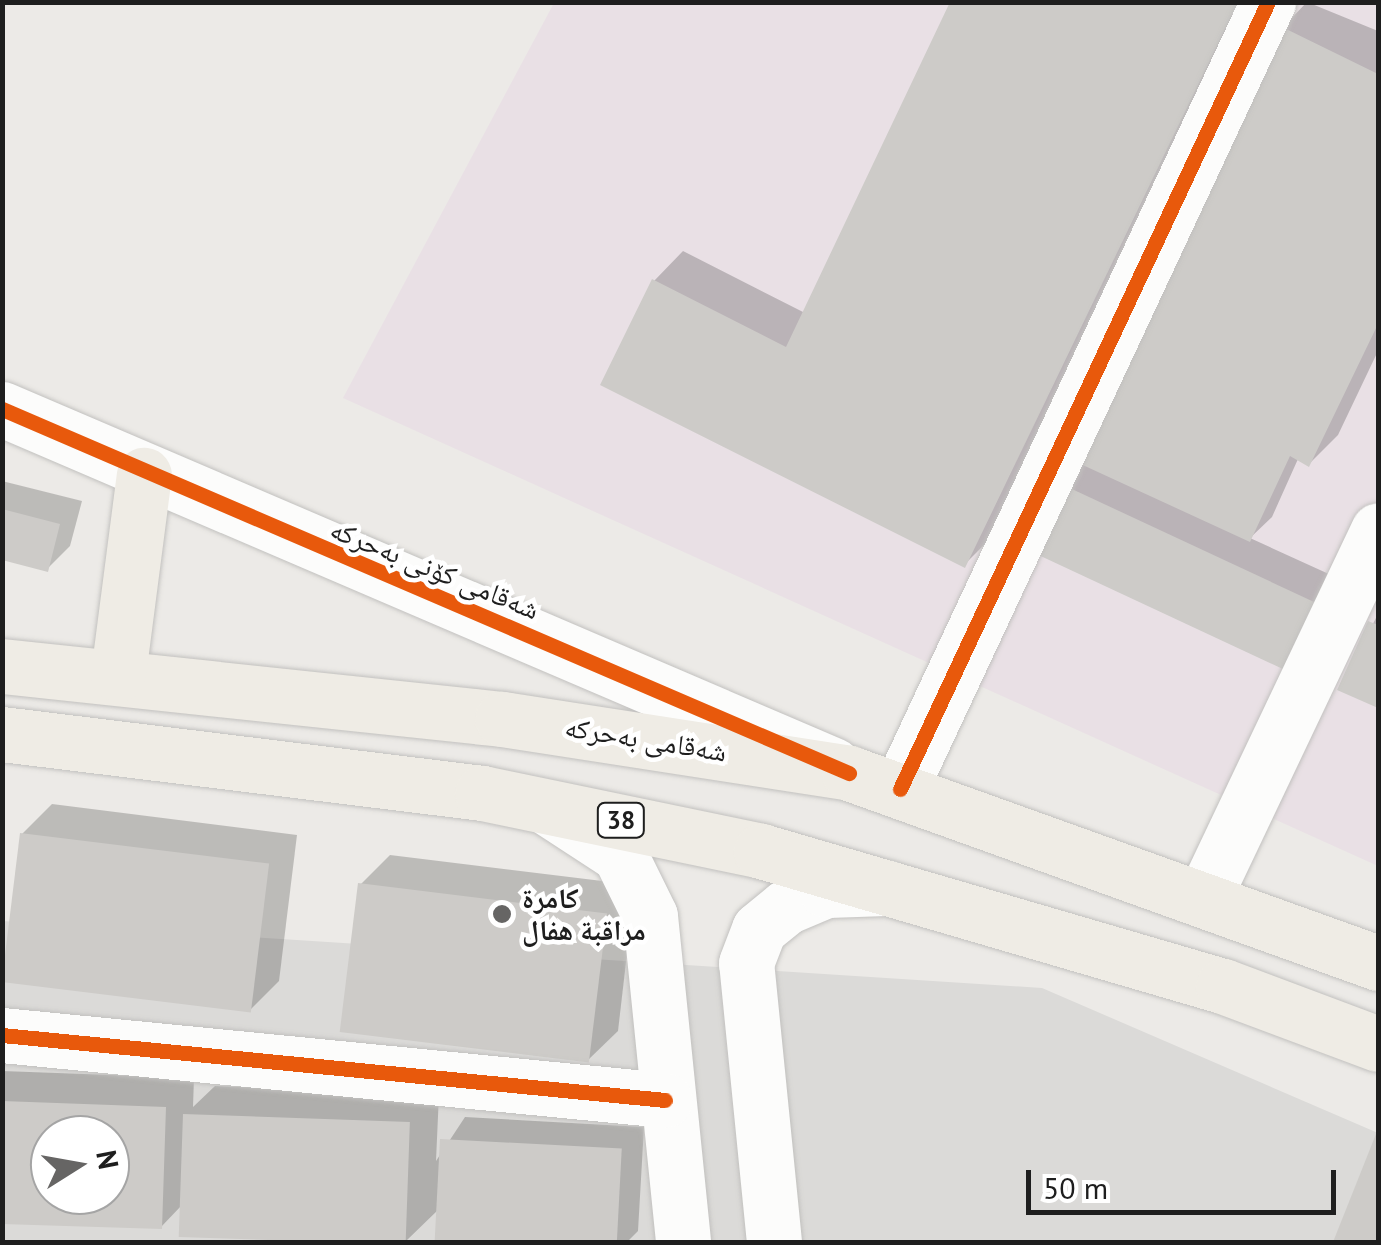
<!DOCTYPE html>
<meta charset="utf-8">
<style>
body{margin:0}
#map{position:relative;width:1381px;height:1245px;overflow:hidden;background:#eceae7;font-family:"PT Sans","Noto Naskh Arabic",sans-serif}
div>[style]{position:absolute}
.residential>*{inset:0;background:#dbdad8}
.industrial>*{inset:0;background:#e9e0e5}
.shadow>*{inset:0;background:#0003}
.building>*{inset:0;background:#cdcbc8;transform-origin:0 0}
.roads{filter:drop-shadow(0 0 2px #c2c1bf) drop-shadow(0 0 2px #c2c1bf)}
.minor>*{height:55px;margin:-27.5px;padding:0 27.5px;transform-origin:27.5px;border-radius:27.5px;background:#fcfcfb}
.major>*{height:55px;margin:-27.5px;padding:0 27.5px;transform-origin:27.5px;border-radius:27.5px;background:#efece5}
.cycleway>*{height:15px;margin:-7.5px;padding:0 7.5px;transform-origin:7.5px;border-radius:7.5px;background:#e8590c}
.dots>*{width:28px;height:28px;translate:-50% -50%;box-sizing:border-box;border:5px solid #fff;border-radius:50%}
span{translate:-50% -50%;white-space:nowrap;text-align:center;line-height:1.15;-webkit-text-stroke:9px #fff;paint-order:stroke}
.shield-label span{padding:2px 8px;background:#fff;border:2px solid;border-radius:8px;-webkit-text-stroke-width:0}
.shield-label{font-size:25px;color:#1e1e1e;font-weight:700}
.street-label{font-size:28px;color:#1e1e1e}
.poi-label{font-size:28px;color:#1e1e1e;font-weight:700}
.left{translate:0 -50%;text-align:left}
.frame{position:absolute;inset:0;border:5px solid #1e1e1e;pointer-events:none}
.north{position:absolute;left:30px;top:1115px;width:100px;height:100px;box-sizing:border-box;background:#fff;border:2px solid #a5a5a5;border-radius:50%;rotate:79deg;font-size:28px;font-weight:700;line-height:40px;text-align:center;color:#1e1e1e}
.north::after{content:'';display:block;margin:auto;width:35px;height:45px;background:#666564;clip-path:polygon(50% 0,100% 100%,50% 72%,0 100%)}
.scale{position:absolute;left:1026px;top:1170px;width:310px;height:45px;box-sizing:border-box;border:5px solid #1e1e1e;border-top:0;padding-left:12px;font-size:30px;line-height:35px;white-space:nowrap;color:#1e1e1e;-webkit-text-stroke:8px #fff;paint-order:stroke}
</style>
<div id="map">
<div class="residential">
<div style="clip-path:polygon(evenodd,2px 921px,1042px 988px,1378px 1133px,1378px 1242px,3px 1242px,2px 921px,50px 1135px,110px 1135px,110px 1195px,50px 1195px,50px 1135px)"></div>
</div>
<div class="industrial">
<div style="clip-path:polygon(554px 3px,1378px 3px,1378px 866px,343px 398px)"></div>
</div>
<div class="shadow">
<div style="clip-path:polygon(1251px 2px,993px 536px,964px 565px,654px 281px,683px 251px,805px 313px)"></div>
<div style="clip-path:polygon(1307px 2px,1378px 31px,1378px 351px,1338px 435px,1309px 464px,1298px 459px,1272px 517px,1250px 538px,1342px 580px,1291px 667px,1032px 550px,1282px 28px)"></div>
<div style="clip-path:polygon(2px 481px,82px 501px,70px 546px,47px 569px,2px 557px)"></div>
<div style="clip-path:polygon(1378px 614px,1378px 706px,1340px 688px)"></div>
<div style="clip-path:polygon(52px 804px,297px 835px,279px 981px,250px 1010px,22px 834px)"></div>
<div style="clip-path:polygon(390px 855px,635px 885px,618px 1031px,588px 1060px,361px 884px)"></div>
<div style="clip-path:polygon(evenodd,2px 1071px,194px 1078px,193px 1107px,215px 1086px,439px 1094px,436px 1161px,465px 1117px,644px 1127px,638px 1231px,627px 1242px,437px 1242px,439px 1209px,405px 1242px,181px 1235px,182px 1205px,161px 1227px,2px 1221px,2px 1071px,50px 1135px,110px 1135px,110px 1195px,50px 1195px,50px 1135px)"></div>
<div style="clip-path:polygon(1378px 1135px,1378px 1242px,1336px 1242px)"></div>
</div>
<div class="building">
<div style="clip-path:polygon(950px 2px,1238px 2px,965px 568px,600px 385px,652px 279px,786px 347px)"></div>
<div style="clip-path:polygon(1280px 26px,1378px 74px,1378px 324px,1309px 467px,1290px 456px,1250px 542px,1074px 461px)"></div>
<div style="left:1059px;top:483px;width:288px;height:74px;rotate:25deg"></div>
<div style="clip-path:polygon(2px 509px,60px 524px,48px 572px,2px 560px)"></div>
<div style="clip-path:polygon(1368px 621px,1378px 625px,1378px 708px,1337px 690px)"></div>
<div style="left:20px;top:833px;width:251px;height:150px;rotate:7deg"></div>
<div style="left:358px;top:883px;width:251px;height:150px;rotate:7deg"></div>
<div style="clip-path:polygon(evenodd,2px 1101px,166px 1107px,162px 1229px,2px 1224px,2px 1101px,50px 1135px,110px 1135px,110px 1195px,50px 1195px,50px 1135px)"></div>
<div style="left:183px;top:1114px;width:227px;height:123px;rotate:2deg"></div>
<div style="clip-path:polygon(1378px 1129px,1378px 1242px,1333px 1242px)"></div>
<div style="left:440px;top:1139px;width:182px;height:103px;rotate:3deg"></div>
</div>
<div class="roads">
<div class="minor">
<div style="left:2px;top:409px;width:904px;rotate:23.19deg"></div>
<div style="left:900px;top:789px;width:869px;rotate:-64.94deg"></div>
<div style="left:548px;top:808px;width:86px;rotate:33.1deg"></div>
<div style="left:620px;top:855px;width:68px;rotate:63.8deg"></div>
<div style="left:650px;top:916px;width:328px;rotate:84.2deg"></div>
<div style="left:1203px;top:899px;width:408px;rotate:-64.6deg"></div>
<div style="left:2px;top:1035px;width:666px;rotate:5.6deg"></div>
<div style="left:774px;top:1242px;width:280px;rotate:-95.7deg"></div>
<div style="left:746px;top:963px;width:36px;rotate:-69deg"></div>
<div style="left:759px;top:929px;width:35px;rotate:-39deg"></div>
<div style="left:786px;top:907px;width:43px;rotate:-23deg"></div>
<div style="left:826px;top:890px;width:61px;rotate:-1.9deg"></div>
</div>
<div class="major">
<div style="left:2px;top:666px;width:503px;rotate:6.05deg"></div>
<div style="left:502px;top:719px;width:351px;rotate:8.8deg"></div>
<div style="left:849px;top:773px;width:562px;rotate:19.76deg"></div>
<div style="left:118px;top:674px;width:201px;rotate:-82.6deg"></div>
<div style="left:2px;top:734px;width:484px;rotate:7deg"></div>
<div style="left:482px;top:793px;width:285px;rotate:11.7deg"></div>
<div style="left:761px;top:851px;width:481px;rotate:16.3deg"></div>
<div style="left:1223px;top:986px;width:165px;rotate:20.5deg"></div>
</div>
</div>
<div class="cycleway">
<div style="left:2px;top:409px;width:922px;rotate:23.26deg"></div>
<div style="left:900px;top:789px;width:869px;rotate:-64.94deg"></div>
<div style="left:2px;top:1035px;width:666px;rotate:5.6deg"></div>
</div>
<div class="dots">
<div style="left:502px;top:914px;background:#666564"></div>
</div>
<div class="shield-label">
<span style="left:621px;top:820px">38</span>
</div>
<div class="street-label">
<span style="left:435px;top:569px;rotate:22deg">شەقامی کۆنی بەحرکە</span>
<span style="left:646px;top:739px;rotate:9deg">شەقامی بەحرکە</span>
</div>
<div class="poi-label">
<span class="left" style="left:522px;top:914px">كامرة<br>مراقبة هفال</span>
</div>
<div class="frame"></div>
<div class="north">N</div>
<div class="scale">50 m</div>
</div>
